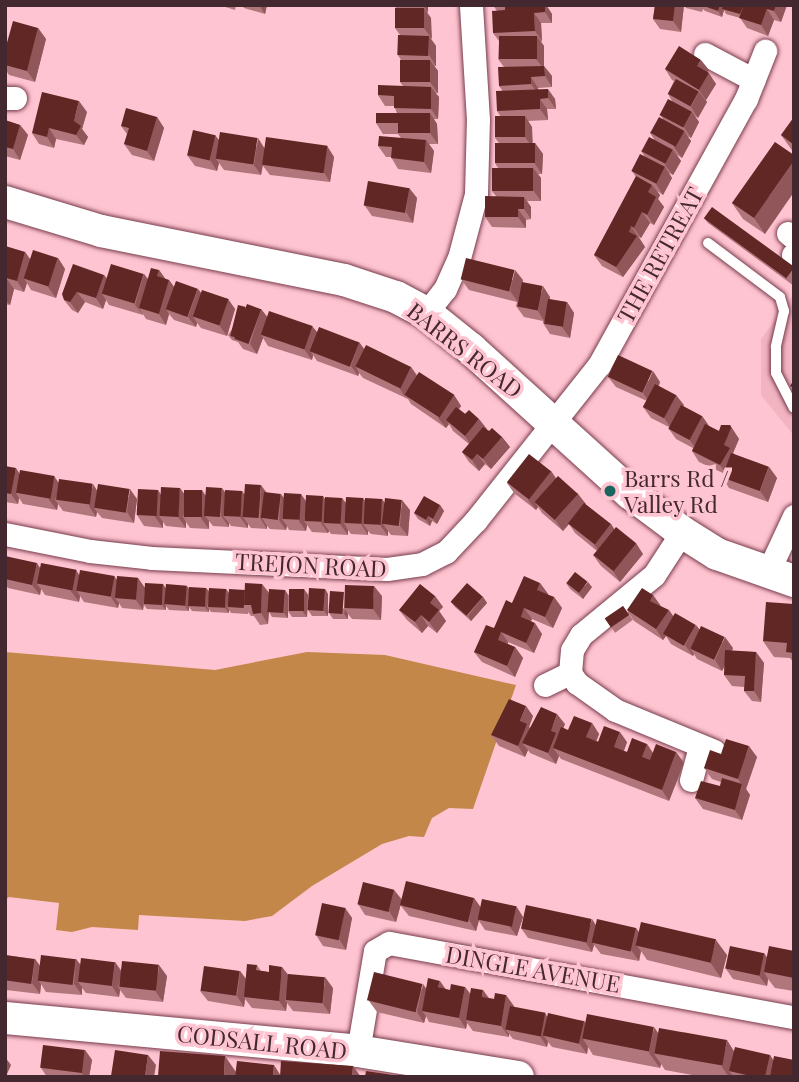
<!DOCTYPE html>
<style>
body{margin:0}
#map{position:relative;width:799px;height:1082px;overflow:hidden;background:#ffc4d1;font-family:"Playfair Display",serif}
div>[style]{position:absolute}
.built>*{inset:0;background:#f3b4c2}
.forest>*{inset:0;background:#c3874a}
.roads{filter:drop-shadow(0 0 2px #773b4b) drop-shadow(0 0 2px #773b4b)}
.lane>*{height:10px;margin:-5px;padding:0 5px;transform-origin:5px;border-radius:5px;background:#fff}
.street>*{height:23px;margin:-11.5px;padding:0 11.5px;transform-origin:11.5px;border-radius:11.5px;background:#fff}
.secondary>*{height:32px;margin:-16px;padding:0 16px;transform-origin:16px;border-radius:16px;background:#fff}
.wall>*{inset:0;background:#b0767b;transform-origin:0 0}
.shaded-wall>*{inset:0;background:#905659}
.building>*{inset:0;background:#612725;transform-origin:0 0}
.dots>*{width:19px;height:19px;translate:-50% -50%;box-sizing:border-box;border:4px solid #ffc4d1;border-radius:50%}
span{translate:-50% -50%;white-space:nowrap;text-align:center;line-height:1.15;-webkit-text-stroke:7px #ffc4d1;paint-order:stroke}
.street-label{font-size:23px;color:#44282f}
.poi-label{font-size:23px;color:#44282f}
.left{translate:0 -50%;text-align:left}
.frame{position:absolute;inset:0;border:7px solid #44282f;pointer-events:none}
</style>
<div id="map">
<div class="built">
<div style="clip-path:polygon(794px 294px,794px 436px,761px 395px,761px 339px)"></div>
</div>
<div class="forest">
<div style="clip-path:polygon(5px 652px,215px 670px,307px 652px,385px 655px,516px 685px,473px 809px,449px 808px,432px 818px,424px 837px,409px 836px,382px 844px,312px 886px,272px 916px,245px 921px,139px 915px,138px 930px,92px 927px,72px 932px,56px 930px,59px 903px,9px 897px,5px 900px)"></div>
</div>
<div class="roads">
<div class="lane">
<div style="left:708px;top:243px;width:90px;rotate:36.9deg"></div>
<div style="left:780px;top:297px;width:15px;rotate:74deg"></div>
<div style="left:784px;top:311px;width:37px;rotate:103deg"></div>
<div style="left:776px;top:347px;width:26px;rotate:90deg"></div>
<div style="left:776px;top:373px;width:39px;rotate:63deg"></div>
</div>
<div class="street">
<div style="left:705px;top:54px;width:55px;rotate:28deg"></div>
<div style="left:5px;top:98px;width:10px"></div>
<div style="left:788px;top:233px;width:8px;rotate:40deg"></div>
<div style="left:793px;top:255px;width:1px"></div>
<div style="left:426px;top:313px;width:31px;rotate:-52deg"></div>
<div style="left:445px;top:289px;width:34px;rotate:-66deg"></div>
<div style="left:459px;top:258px;width:66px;rotate:-75.1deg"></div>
<div style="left:476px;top:194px;width:74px;rotate:-88.5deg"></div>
<div style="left:478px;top:120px;width:115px;rotate:-93.5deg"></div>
<div style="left:682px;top:532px;width:51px;rotate:123.1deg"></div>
<div style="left:654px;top:575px;width:94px;rotate:140.6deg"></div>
<div style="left:581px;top:635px;width:17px;rotate:121deg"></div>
<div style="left:572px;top:650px;width:23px;rotate:95deg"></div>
<div style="left:570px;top:673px;width:12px;rotate:55deg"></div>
<div style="left:577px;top:683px;width:47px;rotate:35.4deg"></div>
<div style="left:615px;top:710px;width:107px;rotate:22.5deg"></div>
<div style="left:5px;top:534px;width:87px;rotate:11.3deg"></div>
<div style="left:90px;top:551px;width:62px;rotate:6.4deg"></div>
<div style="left:152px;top:558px;width:235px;rotate:2.7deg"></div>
<div style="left:387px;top:569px;width:35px;rotate:-8deg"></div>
<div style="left:422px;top:564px;width:27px;rotate:-27deg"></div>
<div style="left:446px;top:552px;width:44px;rotate:-46.8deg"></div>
<div style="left:476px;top:520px;width:198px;rotate:-51.6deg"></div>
<div style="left:599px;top:365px;width:304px;rotate:-61.1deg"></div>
<div style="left:746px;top:99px;width:52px;rotate:-68.4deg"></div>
<div style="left:767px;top:574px;width:64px;rotate:-65deg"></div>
<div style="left:545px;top:685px;width:28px;rotate:-26deg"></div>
<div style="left:691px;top:780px;width:35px;rotate:-75deg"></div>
<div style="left:358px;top:1051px;width:101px;rotate:-80.4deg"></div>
<div style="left:375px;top:951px;width:16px;rotate:-30deg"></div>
<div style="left:389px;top:943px;width:412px;rotate:10.4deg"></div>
</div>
<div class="secondary">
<div style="left:5px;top:202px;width:100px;rotate:16.8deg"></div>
<div style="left:101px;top:231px;width:248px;rotate:11.4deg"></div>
<div style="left:344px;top:280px;width:55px;rotate:18.1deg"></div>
<div style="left:396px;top:297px;width:34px;rotate:28deg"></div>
<div style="left:426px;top:313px;width:58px;rotate:38.7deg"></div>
<div style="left:471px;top:349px;width:215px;rotate:42.2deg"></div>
<div style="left:630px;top:493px;width:65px;rotate:36.9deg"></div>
<div style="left:682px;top:532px;width:41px;rotate:32.2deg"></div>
<div style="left:717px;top:554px;width:82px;rotate:19.3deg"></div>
<div style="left:5px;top:1018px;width:355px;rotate:5.3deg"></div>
<div style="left:358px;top:1051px;width:162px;rotate:9.2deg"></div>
</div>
</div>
<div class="wall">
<div style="clip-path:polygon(219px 5px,236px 5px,235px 10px)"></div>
<div style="clip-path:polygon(242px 5px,267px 5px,265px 14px,244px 8px)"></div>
<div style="clip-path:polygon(394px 5px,428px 5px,427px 13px,431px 18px,431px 39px,436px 46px,436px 66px,434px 66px,438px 71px,438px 93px,435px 93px,439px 97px,438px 119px,434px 119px,437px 124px,438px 144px,429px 144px,434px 151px,431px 173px,398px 169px,391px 157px,386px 157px,378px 146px,401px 138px,398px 134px,383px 134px,376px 123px,397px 113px,394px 106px,385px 106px,378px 95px,403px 86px,400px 82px,401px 60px,398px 55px,400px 35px,395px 28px,396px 8px)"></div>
<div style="clip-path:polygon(493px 5px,546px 5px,552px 14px,552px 23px,541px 23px,542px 41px,541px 42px,544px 46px,544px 66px,552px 76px,552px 87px,538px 88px,538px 89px,555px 99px,556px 109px,547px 109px,548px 120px,528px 121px,532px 127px,532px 143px,535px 143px,543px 154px,542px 174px,538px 174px,541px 178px,541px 201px,527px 201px,531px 207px,531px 219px,526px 220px,526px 228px,492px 227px,485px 217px,496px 196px,492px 191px,498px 168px,495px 163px,499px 143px,495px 138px,501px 117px,497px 111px,502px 90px,499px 86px,504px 67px,498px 59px,499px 41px,493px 33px,497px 11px)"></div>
<div style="clip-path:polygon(655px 5px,787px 5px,781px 22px,774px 20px,768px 36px,747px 28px,740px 18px,726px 14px,724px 10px,722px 17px,705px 11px,703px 9px,702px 12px,686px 8px,684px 5px,681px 32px,660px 29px,653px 19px)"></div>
<div style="clip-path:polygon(38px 28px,46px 39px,35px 82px,9px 75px,5px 69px,5px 41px,7px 43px)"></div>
<div style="clip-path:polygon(665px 69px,709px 70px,707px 72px,716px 84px,706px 100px,705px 99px,707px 102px,698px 118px,695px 116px,699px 122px,691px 138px,687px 136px,691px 141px,682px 158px,677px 155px,681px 161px,673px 175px,669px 173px,672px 178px,663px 195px,657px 191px,660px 195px,658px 199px,664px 207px,654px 225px,650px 223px,641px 238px,639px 237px,645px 247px,623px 277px,602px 266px,594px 255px,636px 177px,632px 171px,645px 157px,641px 151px,654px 139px,650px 133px,663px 119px,660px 115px,672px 101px,668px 94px,674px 81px,672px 80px)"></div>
<div style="clip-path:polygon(87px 112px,82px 129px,88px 137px,84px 145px,56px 139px,54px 148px,39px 144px,32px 133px)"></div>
<div style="clip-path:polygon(157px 117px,164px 128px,154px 161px,132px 155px,124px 144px,127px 134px,121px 126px)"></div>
<div style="clip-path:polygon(794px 117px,794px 153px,781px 135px)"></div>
<div style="clip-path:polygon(5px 120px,20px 125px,28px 135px,20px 160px,5px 156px)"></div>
<div style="clip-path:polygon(219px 140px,265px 148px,327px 146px,334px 157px,330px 182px,270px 175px,263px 166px,261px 175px,224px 170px,219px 163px,217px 171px,195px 166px,187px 155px)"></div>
<div style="clip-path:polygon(775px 142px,765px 234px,743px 219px,732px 203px)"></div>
<div style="clip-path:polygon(409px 188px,417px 198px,413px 223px,372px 216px,365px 206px)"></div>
<div style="clip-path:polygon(704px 218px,794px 267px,794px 286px,708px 223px)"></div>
<div style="clip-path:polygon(5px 246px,25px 252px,30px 259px,58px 258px,65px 269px,56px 298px,31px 290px,27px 283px,24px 292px,14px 289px,10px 305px,5px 304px)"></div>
<div style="clip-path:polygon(159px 270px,165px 279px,169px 280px,174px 287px,198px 289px,201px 293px,228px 299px,235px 309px,227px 336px,201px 328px,197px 323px,196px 327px,174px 320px,169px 314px,166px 325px,146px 319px,143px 314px,143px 315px,109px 305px,106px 300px,103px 309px,85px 302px,78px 313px,72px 310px,64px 300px,104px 275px,107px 278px,144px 274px,148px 279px)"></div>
<div style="clip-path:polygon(461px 279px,523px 280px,522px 282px,550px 297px,550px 299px,567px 302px,574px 313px,570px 338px,550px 334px,543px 323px,543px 321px,524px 317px,516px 306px,517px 302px,469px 290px)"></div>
<div style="clip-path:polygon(246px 308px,261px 309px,267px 317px,312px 326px,317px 332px,359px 342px,364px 349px,411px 367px,417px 375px,454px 395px,461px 406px,459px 409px,489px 431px,502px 437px,510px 447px,491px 469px,485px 464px,479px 471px,469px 462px,462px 452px,469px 444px,453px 431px,449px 424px,446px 428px,411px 404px,408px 399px,363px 378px,359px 373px,358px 376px,317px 361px,313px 355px,312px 360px,268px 346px,263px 338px,257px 354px,243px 349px,238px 342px,232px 340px,228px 335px)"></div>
<div style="clip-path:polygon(608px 377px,660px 382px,659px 386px,676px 395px,683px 406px,702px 416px,709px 426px,719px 431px,730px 425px,739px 439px,733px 453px,734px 454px,769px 467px,777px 478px,768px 502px,729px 488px,722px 477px,723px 473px,699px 462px,692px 451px,693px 448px,676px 439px,669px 429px,669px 427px,651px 418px,643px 407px,647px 401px,616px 387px)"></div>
<div style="clip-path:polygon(5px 466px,20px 474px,137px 499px,134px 523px,102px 518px,97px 512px,96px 517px,63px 511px,58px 504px,57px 510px,23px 504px,19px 498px,18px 504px,5px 502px)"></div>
<div style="clip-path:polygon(551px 471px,556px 478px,578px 494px,585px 504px,611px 524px,614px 529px,643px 554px,620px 582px,601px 566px,593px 555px,597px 551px,575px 533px,569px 524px,563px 531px,542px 513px,538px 507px,536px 510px,514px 493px,507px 483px)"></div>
<div style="clip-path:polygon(158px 490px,160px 494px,183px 493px,206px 495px,242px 491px,244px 494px,267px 493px,284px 497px,301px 494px,306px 501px,323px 496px,325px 500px,342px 498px,345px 502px,363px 498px,365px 501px,382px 499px,385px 503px,410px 510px,408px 536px,391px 535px,388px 531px,388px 536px,371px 534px,368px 531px,368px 535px,351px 534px,348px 530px,348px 535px,331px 534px,329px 531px,328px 533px,312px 532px,307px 525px,306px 531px,289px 530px,287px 526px,286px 530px,270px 529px,267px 526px,267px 529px,251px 528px,248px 524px,248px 528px,231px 526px,229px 523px,229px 527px,213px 526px,209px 521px,209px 529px,190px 528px,186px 522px,186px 528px,166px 526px,163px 522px,163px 528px,144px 526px,137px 515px)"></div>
<div style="clip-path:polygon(440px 505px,444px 511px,437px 524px,432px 521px,430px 526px,418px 519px,414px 513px)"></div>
<div style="clip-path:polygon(5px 556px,40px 568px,76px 570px,79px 575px,114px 576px,117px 580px,138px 578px,144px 587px,189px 589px,206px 588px,209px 591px,226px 589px,229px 593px,245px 590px,262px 584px,269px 594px,285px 590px,288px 595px,304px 589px,308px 595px,307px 617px,292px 617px,288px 611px,288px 618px,272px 617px,269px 612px,268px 624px,260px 625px,254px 616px,251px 616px,248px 612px,248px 614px,231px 613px,229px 610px,229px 613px,211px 612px,209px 609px,209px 612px,192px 611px,189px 607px,189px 611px,169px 610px,166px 606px,166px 610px,147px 609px,144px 605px,143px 610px,122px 608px,119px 603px,118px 608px,84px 602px,80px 596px,79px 602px,45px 595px,41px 589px,40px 595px,8px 588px,5px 584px)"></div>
<div style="clip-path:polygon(540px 583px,548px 594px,547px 595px,554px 597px,562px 608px,553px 628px,532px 619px,531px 621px,542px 634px,534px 653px,508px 642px,508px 644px,515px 647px,523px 658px,515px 677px,482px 662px,474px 652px,494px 628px,512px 603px)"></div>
<div style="clip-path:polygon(566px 583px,592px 587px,583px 599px,570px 589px)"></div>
<div style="clip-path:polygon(325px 589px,328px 594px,328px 616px,312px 616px,308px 610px)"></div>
<div style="clip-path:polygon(653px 595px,660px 606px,673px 616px,699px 629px,733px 648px,732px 651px,756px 652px,764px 663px,761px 702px,752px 701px,744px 691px,744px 687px,732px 686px,724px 675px,725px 666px,722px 671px,697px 659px,694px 654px,693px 656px,671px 644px,666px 636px,663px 640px,634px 621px,627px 610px)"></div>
<div style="clip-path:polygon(382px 596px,381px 620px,352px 619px,348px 614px,348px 619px,333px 619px,329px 613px)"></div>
<div style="clip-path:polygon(435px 596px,443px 607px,439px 611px,446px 621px,437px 633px,428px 626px,422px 633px,407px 620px,399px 610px)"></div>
<div style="clip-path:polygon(483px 597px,487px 603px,471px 621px,455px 607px,451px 602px)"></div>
<div style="clip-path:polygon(794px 604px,794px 663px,790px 658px,774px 657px,763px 641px)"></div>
<div style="left:623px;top:606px;width:17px;height:22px;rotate:54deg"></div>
<div style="clip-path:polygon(533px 716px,529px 727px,530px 728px,565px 724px,563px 728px,568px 730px,592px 723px,599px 734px,596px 741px,627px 742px,624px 751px,627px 752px,647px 744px,653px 753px,676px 752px,684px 763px,669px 801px,561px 759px,559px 756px,556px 764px,530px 753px,528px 750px,525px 757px,499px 746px,491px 735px)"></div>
<div style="clip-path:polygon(721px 754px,757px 757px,746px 789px,750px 795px,742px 820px,703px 809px,695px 798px,720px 786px,721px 782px,712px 779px,704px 768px)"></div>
<div style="clip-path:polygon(394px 890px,402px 900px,396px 922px,365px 915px,358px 904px)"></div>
<div style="clip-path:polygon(474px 898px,480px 907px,516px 906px,523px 917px,517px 936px,485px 930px,479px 921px,476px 931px,409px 916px,401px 906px)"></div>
<div style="clip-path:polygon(345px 908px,352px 918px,346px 950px,323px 946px,316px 935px)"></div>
<div style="clip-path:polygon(596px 925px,636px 928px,639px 932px,727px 955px,721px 978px,647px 960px,641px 951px,639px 961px,601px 954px,594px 945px,592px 952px,528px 938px,521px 928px)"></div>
<div style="clip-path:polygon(794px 951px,794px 991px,775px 988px,768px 979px,767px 986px,733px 979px,726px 969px,767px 957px)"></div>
<div style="clip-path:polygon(5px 955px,35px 959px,40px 966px,76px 959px,80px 965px,115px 962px,121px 970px,167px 976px,163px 1002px,126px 998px,120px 990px,119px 997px,86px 993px,82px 988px,82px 995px,46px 992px,41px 984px,40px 994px,6px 990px)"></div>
<div style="clip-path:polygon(257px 965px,261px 971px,288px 975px,333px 988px,330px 1014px,293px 1011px,287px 1003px,286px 1011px,252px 1008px,245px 999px,244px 1007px,208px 1001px,200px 991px,240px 971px,246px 979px)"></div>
<div style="clip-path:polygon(465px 987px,470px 993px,489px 998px,494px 999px,506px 995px,513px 1007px,548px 1017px,584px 1021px,586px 1023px,658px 1033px,734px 1051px,770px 1055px,773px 1061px,794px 1077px,703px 1077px,665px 1070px,661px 1064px,660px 1068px,593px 1055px,588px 1047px,587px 1054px,552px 1047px,548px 1042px,547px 1047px,513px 1039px,509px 1034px,509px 1037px,473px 1031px,467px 1023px,466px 1029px,429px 1022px,426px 1016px,424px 1023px,377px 1012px,369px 1001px,426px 988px,450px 990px)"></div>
<div style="clip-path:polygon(85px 1050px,92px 1060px,89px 1077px,47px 1077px,41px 1068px)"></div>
</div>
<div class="shaded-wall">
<div style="clip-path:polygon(259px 5px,267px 5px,265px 14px)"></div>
<div style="clip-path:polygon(423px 5px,428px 5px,428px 13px)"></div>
<div style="clip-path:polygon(545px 5px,546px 5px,552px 14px,552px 23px,545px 12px)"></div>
<div style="clip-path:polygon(675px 5px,684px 5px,681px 32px,673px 21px)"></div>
<div style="clip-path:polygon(720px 5px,725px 5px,722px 9px,724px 10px,722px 17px,718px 11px)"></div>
<div style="clip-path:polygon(776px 5px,787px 5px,781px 22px,774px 11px)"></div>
<div style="clip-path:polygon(424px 8px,431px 18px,432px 39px,424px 28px)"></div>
<div style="clip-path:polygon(767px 9px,774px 20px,768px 36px,761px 25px)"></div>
<div style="clip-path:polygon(534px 13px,541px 23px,542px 41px,535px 31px)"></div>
<div style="clip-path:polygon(38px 28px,46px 39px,35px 82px,27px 71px)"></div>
<div style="clip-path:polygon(429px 36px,436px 46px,436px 66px,429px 55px)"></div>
<div style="clip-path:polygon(537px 36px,544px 46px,544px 69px,536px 59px)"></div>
<div style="clip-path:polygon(430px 60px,438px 71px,438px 93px,430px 82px)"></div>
<div style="clip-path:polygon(701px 60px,709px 70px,705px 77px,697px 66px)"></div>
<div style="clip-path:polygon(544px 66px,552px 76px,552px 87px,545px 76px)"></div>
<div style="clip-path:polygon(709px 73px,716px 84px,706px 100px,699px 90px)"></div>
<div style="clip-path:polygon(531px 77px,538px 88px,539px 95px,531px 84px)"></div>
<div style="clip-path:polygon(431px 87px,439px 97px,438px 119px,431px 109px)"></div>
<div style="clip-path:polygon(548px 89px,555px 99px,556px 109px,548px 98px)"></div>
<div style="clip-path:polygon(699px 92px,707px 102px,698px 118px,691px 107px)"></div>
<div style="clip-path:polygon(540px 99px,547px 109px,548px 120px,540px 109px)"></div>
<div style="clip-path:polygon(79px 101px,87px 112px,82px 129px,88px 137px,84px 145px,76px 135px,74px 121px)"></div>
<div style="clip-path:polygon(692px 112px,699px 122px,691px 138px,684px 127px)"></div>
<div style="clip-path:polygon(430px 113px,437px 124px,438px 144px,430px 133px)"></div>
<div style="clip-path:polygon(525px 116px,532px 127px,533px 148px,525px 137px)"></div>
<div style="clip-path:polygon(157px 117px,164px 128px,154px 161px,147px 151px)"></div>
<div style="clip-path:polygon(20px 125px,28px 135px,20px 160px,13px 149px)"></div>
<div style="clip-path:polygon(49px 128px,56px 139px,54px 148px,47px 137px)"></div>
<div style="clip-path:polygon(684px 131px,691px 141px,682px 158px,674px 147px)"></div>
<div style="clip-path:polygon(215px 135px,223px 145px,216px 159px,219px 163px,217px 171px,210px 160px)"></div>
<div style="clip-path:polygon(258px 138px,265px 149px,261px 175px,254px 165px)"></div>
<div style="clip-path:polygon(426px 140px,434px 151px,431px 173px,424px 162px)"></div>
<div style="clip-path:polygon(535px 143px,543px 154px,542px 174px,535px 164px)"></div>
<div style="clip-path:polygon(327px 146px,334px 157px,330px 182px,323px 171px)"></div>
<div style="clip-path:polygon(673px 150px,681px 161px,673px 175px,665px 165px)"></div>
<div style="clip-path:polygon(794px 161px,794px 192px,765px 234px,754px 218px)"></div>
<div style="clip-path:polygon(665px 167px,672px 178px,663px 195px,656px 184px)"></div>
<div style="clip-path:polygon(533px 168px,541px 178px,541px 201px,533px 190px)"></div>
<div style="clip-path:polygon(652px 185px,660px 195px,658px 199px,664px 207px,654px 225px,647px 215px,648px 192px)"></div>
<div style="clip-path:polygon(409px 188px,417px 198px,413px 223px,406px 212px)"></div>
<div style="clip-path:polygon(524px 197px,531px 207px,531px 219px,524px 209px)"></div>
<div style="clip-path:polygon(518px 209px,526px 220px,526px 228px,518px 217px)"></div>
<div style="clip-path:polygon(642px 212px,650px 223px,641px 238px,634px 228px)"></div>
<div style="clip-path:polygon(631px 226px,645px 247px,623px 277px,616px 267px)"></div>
<div style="clip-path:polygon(25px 252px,32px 262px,24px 279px,27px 283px,24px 292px,17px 281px)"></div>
<div style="clip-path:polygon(58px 258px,65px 269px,56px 298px,48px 287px)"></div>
<div style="clip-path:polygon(159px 270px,167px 281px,157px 276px)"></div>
<div style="clip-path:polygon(515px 270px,523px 280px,518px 302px,510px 291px)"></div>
<div style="clip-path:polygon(144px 274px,152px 285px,139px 308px,143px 315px,135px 305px)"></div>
<div style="clip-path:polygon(104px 275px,111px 285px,102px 294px,106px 300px,103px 309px,96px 298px)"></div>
<div style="clip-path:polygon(6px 278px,14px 289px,10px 305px,5px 299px,5px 283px)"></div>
<div style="clip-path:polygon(169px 280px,177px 291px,166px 309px,169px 314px,166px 325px,159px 314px)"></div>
<div style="clip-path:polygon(543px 286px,550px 297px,545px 322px,538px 311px)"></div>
<div style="clip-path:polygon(198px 289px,206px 300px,193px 317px,197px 323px,196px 327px,188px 317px)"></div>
<div style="clip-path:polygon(77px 292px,85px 302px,78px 313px,70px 302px)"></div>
<div style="clip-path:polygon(228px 299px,235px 309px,227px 336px,219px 325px)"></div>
<div style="clip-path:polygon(567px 302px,574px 313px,570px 338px,562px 327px)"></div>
<div style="clip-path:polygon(261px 309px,269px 319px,261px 335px,263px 338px,257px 354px,250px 344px)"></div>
<div style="clip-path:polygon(312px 326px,320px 336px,310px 351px,313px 355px,312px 360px,304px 349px)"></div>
<div style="clip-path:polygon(359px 342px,367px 353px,356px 367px,359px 373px,358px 376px,351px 366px)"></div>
<div style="clip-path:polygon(411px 367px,418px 378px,404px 394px,407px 400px,400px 389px)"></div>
<div style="clip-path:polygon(653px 371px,660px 382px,650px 403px,643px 393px)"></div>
<div style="clip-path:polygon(454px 395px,461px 406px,449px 423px,446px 420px,449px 424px,446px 428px,438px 418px)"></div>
<div style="clip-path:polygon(676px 395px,684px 405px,672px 429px,664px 418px)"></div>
<div style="clip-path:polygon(702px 416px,709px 426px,697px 450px,689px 439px)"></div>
<div style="clip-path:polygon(479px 419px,487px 429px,472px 447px,465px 436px)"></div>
<div style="clip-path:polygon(730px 425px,739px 439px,733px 453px,737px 459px,728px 476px,720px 465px,724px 445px)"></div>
<div style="clip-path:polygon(502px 437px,510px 447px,491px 469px,483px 459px)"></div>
<div style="clip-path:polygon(477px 454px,485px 464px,479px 471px,472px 460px)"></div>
<div style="clip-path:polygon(769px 467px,777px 478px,768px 502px,760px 491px)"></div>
<div style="clip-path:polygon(16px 468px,23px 479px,16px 493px,19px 498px,18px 504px,11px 494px)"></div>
<div style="clip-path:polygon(551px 471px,558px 482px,535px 502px,538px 507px,536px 510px,528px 500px)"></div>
<div style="clip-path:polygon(54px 476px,61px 486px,55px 500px,58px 504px,57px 510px,49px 500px)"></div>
<div style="clip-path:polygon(93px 484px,100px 495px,94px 508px,97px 512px,96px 517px,89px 506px)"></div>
<div style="clip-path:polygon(261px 485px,269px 496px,262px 518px,267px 526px,267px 529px,260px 518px)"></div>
<div style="clip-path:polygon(180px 488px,188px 499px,183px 517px,186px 522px,186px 528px,178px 517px)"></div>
<div style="clip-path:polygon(222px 488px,229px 498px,223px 516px,229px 523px,229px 527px,221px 516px)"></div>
<div style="clip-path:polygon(130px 489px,137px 499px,134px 523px,127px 512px)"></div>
<div style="clip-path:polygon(158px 490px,165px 501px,159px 516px,163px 522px,163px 528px,155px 517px)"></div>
<div style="clip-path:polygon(202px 490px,209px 501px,205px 516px,209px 521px,209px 529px,201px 518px)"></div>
<div style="clip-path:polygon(242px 491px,250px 502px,243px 517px,248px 524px,248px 528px,240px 517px)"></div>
<div style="clip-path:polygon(281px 494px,288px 504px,282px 519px,287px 526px,286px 530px,279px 520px)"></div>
<div style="clip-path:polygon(301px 494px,308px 505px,304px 521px,307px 525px,306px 531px,299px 521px)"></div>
<div style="clip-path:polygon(578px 494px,586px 504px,563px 531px,555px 520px)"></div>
<div style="clip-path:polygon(323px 496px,330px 507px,323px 523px,329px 531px,328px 533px,321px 523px)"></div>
<div style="clip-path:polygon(342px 498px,350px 509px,344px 523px,348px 530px,348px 535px,340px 524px)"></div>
<div style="clip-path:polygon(363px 498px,370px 509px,363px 524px,368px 531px,368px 535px,361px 524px)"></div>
<div style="clip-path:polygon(382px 499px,389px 510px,383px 524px,388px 531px,388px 536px,380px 525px)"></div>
<div style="clip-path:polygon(402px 500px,410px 510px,408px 536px,400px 526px)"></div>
<div style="clip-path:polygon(440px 505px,444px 511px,437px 524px,433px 519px)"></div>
<div style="clip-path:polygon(428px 516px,432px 521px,430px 526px,426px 520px)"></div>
<div style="clip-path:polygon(611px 524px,618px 535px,601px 555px,594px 544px)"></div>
<div style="clip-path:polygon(636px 543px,643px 554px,620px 582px,613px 571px)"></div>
<div style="clip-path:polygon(37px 563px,44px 574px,37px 584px,41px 589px,40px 595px,32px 585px)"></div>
<div style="clip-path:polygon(76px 570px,83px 581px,77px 591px,80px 596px,79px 602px,71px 591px)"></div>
<div style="clip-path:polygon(114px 576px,122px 587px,115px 598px,119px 603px,118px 608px,111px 597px)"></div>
<div style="clip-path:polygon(138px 578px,145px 588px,143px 610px,136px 600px)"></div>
<div style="clip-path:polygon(588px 582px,592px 587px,583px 599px,579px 593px)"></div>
<div style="clip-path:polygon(540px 583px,548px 594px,545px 601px,537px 590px)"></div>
<div style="clip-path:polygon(163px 584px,167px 590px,165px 604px,166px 606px,166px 610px,162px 605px)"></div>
<div style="clip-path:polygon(262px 584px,270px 594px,268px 624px,261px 613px)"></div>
<div style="clip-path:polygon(187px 586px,191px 591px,188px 606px,189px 607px,189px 611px,185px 606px)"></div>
<div style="clip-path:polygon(374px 586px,382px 596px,381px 620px,373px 609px)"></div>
<div style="clip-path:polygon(206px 588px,210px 593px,207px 607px,209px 609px,209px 612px,205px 607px)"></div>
<div style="clip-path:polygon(226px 589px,230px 595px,227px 607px,229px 610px,229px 613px,225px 608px)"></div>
<div style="clip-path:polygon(304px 589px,308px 595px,307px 617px,303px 612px)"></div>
<div style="clip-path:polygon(325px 589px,328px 594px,328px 616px,324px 611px)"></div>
<div style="clip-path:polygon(285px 590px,288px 595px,288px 618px,284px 613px)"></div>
<div style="clip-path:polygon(653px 595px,661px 606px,650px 601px)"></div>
<div style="clip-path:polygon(435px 596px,443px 607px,439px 611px,446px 621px,437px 633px,429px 622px,430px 603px)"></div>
<div style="clip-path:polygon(483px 597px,487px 603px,471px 621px,468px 616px)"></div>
<div style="clip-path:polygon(554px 597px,562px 608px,553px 628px,545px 617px)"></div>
<div style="clip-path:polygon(524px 608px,532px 619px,528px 627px,521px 617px)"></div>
<div style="clip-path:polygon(345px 609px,348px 614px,348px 619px,344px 614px)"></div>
<div style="clip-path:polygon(669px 610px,676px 620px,664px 634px,666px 636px,663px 640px,656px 629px)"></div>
<div style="clip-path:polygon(421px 615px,428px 626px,422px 633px,415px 622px)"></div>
<div style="clip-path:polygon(535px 623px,542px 634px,534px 653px,526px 643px)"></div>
<div style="clip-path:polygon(696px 625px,704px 635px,690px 649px,694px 654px,693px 656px,685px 645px)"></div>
<div style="clip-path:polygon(501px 632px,508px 642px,505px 650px,498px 640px)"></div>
<div style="clip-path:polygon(725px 637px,733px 648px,722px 671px,715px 660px)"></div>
<div style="clip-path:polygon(515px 647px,523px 658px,515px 677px,507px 666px)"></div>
<div style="clip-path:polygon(756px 652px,764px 663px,761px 702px,754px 691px)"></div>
<div style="clip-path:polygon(526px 706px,533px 716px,529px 727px,534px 735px,522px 743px,528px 750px,525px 757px,518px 746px,520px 721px)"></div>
<div style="clip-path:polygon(557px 714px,565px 724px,559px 739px,553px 748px,559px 756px,556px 764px,548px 753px,551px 731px)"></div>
<div style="clip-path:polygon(592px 723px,599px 734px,594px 748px,586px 737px)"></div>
<div style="clip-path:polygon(620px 732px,627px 742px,621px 758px,614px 747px)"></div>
<div style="clip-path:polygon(647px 744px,654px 755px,649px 767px,642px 757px)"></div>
<div style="clip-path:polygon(749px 746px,757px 757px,746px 789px,750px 795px,742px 820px,735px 810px,742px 785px,738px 779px)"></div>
<div style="clip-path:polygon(676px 752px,684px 763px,669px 801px,662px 790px)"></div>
<div style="clip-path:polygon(394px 890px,402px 900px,396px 922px,389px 911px)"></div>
<div style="clip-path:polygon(474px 898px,482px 909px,476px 931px,469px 920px)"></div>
<div style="clip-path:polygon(516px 906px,523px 917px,517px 936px,509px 926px)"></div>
<div style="clip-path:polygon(345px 908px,352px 918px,346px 950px,339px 939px)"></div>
<div style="clip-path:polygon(592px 919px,599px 930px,593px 943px,594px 945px,592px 952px,585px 941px)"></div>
<div style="clip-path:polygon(636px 928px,643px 939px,636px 945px,641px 951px,639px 961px,631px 950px)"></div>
<div style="clip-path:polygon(716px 940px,727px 955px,721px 978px,710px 962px)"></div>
<div style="clip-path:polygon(764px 953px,771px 963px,764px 972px,768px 979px,767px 986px,759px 976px)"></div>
<div style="clip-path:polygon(35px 959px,43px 970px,39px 981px,41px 984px,40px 994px,32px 983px)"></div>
<div style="clip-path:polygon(76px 959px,84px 969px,78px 982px,82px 987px,82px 995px,74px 984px)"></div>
<div style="clip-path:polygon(115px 962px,122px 973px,118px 987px,120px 990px,119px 997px,112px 986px)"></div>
<div style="clip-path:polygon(159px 965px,167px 976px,163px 1002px,156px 992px)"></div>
<div style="clip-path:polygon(282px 967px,290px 977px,285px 1000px,287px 1003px,286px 1011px,279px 1001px)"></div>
<div style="clip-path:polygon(240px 971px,248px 982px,244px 997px,245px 999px,244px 1007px,237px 996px)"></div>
<div style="clip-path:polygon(325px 977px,333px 988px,330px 1014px,323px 1004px)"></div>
<div style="clip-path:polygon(440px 981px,447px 991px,438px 987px)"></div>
<div style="clip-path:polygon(423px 984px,430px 994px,422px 1011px,426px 1016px,424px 1023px,417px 1012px)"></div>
<div style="clip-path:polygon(465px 987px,472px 997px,466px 1020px,467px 1023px,466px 1029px,459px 1018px)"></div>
<div style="clip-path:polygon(483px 990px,491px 1001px,482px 997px)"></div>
<div style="clip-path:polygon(506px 995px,514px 1006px,510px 1030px,505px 1029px,509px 1034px,509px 1037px,501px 1026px)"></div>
<div style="clip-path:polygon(545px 1013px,552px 1024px,544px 1036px,548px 1042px,547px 1047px,540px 1036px)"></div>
<div style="clip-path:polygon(584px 1021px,591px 1031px,583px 1039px,588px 1047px,587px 1054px,579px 1043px)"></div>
<div style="clip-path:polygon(654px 1027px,665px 1043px,654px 1054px,661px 1064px,660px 1068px,649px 1053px)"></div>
<div style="clip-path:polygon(727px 1040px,737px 1056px,729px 1071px,734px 1077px,729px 1077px,722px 1067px)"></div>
<div style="clip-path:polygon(85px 1050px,92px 1060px,89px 1077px,84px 1077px,81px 1072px)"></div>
<div style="clip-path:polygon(148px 1055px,156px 1065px,154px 1077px,145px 1077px)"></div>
<div style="clip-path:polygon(770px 1055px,777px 1066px,775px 1077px,765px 1077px)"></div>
<div style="clip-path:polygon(225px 1056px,236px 1072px,235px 1077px,224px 1077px)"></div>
<div style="clip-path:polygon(5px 1057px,11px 1065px,7px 1074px,5px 1072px)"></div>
<div style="clip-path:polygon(274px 1065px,281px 1076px,281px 1077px,273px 1077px)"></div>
<div style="clip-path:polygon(353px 1066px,361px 1077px,352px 1077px)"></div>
</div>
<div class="building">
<div style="clip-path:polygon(545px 5px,545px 12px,534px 13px,535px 31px,493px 33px,492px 11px,505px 10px,505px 6px)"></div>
<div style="clip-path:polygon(655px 5px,675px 5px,673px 21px,653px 19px)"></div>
<div style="clip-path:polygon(701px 5px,720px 5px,718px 11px)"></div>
<div style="clip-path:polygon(723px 5px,744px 5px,740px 14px,722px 9px)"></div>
<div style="clip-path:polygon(744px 5px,776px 5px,774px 11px,767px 9px,761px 25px,739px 18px)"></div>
<div style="left:395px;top:8px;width:29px;height:20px"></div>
<div style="clip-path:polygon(13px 21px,38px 28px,27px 71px,5px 65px,5px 50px)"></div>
<div style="left:398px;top:35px;width:31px;height:20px;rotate:2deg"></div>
<div style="left:499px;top:36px;width:38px;height:23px"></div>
<div style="clip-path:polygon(679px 46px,701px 60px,697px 66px,709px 73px,699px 90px,665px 69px)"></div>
<div style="left:400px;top:60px;width:30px;height:22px"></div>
<div style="clip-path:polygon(544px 66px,545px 76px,531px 77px,531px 84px,499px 86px,498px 67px)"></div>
<div style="left:676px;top:79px;width:26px;height:17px;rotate:29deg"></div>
<div style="clip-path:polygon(378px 85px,431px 87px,431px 109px,394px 108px,394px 96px,378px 95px)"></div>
<div style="clip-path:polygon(548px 89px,548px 98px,540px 99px,540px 109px,497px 111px,496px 91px)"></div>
<div style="clip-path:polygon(42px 92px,79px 101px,74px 121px,81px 126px,76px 135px,49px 128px,47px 137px,32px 133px)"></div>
<div style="left:668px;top:99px;width:27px;height:18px;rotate:28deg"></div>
<div style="clip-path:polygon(126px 108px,157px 117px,147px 151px,124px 144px,129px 128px,121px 126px)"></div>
<div style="clip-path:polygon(376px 113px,430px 113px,430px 133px,398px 133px,398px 123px,376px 123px)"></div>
<div style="left:525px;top:116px;width:21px;height:30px;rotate:90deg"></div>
<div style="left:659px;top:117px;width:29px;height:18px;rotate:29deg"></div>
<div style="clip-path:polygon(794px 117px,794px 145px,781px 135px)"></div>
<div style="clip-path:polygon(5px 120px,20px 125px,13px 149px,5px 147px)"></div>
<div style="left:193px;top:130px;width:23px;height:26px;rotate:13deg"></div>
<div style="left:220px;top:132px;width:38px;height:27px;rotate:9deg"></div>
<div style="clip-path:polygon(379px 136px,426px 140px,424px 162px,391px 158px,392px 147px,378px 146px)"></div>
<div style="left:266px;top:137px;width:62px;height:28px;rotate:8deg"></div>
<div style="left:649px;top:137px;width:27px;height:16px;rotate:28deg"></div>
<div style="clip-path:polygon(775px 142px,794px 155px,794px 161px,754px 218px,732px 203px)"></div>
<div style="left:495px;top:143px;width:40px;height:20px"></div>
<div style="left:640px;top:154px;width:28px;height:19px;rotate:27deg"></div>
<div style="left:492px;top:168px;width:41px;height:23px"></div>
<div style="clip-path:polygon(636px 176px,652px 185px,648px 192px,656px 197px,647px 215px,642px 212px,634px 228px,631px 226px,629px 232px,637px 236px,616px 267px,594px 255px)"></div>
<div style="left:368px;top:181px;width:42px;height:25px;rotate:10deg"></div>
<div style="clip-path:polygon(485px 196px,524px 197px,524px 209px,518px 209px,518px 217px,485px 217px)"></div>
<div style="left:712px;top:207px;width:102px;height:14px;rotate:36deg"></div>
<div style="clip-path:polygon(5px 246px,25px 252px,17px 281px,6px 278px,5px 283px)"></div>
<div style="left:33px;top:250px;width:26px;height:30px;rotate:18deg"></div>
<div style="left:466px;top:258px;width:50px;height:22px;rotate:14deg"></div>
<div style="clip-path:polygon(73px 264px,104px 275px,96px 298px,77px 292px,70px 302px,64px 300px,62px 294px)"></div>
<div style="left:111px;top:264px;width:34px;height:31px;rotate:17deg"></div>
<div style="clip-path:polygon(151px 268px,159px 270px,157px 276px,169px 280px,159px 314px,139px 308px)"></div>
<div style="left:176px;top:281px;width:23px;height:30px;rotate:20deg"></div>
<div style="left:522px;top:282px;width:21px;height:25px;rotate:11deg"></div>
<div style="left:202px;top:290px;width:28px;height:28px;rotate:19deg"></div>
<div style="left:548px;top:299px;width:19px;height:25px;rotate:9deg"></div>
<div style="left:247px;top:304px;width:15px;height:37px;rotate:20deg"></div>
<div style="left:238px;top:305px;width:8px;height:32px;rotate:14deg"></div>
<div style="left:269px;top:311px;width:46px;height:25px;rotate:19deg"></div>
<div style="left:319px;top:327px;width:43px;height:26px;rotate:21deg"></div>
<div style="left:366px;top:345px;width:50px;height:24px;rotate:26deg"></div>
<div style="left:618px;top:355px;width:38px;height:24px;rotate:25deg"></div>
<div style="left:419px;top:372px;width:42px;height:27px;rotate:33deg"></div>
<div style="clip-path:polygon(794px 380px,794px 388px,790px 386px)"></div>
<div style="left:655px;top:384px;width:24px;height:26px;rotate:28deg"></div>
<div style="left:681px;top:405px;width:24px;height:27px;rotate:28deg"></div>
<div style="clip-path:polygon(456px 407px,465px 414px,469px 410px,479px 419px,465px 436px,446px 420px)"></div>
<div style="clip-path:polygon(705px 424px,719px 431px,721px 425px,730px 425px,731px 428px,724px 445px,730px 448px,720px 465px,692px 451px)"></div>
<div style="clip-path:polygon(483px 427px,489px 431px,492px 428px,502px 437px,483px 459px,477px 454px,472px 460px,462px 452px)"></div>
<div style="left:731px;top:453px;width:40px;height:26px;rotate:20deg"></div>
<div style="left:529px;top:454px;width:28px;height:36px;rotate:38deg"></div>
<div style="clip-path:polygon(5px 466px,16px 468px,11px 494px,5px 493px)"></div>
<div style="left:20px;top:470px;width:35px;height:23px;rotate:10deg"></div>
<div style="left:558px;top:476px;width:27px;height:35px;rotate:42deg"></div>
<div style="left:59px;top:479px;width:34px;height:21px;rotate:8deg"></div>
<div style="left:98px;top:484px;width:32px;height:24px;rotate:9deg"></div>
<div style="left:245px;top:484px;width:16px;height:33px;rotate:4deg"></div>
<div style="left:161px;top:487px;width:19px;height:29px;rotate:3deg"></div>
<div style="left:206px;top:487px;width:16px;height:29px;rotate:4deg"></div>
<div style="left:138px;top:489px;width:20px;height:26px;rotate:3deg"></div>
<div style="left:184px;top:490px;width:18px;height:27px"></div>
<div style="left:225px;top:490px;width:17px;height:26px;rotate:3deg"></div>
<div style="left:264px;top:492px;width:17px;height:26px;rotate:7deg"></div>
<div style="left:284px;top:493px;width:17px;height:26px;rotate:3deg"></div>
<div style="left:306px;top:495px;width:17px;height:26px;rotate:3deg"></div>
<div style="clip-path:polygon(424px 496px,440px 505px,433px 519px,428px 516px,426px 520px,414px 513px)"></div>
<div style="left:325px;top:497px;width:17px;height:26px;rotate:3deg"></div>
<div style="left:346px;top:497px;width:17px;height:26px;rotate:3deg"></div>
<div style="left:365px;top:498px;width:17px;height:26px;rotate:3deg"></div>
<div style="left:385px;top:498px;width:17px;height:26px;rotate:7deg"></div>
<div style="left:584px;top:503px;width:34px;height:26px;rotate:38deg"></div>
<div style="left:616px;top:527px;width:26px;height:36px;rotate:39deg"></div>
<div style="clip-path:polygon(5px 556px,37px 563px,32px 585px,5px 579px)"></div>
<div style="left:41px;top:563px;width:36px;height:21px;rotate:11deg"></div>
<div style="left:80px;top:570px;width:35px;height:21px;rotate:10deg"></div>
<div style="left:575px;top:572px;width:16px;height:14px;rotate:38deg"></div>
<div style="left:117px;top:576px;width:21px;height:22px;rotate:5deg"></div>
<div style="clip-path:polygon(524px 576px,540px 583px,537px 590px,554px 597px,545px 617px,524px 608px,521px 617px,535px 623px,526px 643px,501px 632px,498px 640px,515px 647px,507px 666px,474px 652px,486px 625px,494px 628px,506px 600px,512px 603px)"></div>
<div style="left:145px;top:583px;width:18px;height:21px;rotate:3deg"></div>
<div style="clip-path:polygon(245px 583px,262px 584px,261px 613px,253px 614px,251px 605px,244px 605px)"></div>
<div style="left:467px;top:583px;width:21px;height:25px;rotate:41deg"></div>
<div style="left:166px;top:584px;width:21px;height:20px;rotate:5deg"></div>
<div style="clip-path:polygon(420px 584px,435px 596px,430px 603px,439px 610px,429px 622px,421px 615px,415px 622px,399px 610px)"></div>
<div style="left:345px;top:585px;width:29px;height:23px;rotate:2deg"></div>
<div style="left:189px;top:587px;width:17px;height:19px;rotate:3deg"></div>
<div style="left:209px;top:588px;width:17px;height:19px;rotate:3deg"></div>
<div style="left:309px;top:588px;width:16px;height:22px;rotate:4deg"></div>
<div style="clip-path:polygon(642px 588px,653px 595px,650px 601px,669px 610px,656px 629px,627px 610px)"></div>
<div style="left:229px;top:589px;width:16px;height:18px;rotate:4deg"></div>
<div style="left:269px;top:589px;width:16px;height:23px;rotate:4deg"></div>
<div style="left:289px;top:589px;width:15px;height:22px"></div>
<div style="left:330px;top:591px;width:14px;height:22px;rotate:4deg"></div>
<div style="clip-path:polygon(766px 602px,794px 604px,794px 653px,786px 652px,787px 643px,763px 641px)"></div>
<div style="left:623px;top:606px;width:11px;height:22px;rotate:56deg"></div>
<div style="left:675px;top:613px;width:24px;height:24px;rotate:30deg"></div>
<div style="left:701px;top:626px;width:26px;height:25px;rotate:25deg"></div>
<div style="clip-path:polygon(725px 650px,756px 652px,754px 691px,744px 691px,745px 676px,724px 675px)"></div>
<div style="clip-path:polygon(509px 699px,526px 706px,520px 721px,527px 724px,518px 746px,491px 735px)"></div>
<div style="clip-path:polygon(541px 707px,557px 714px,551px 731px,556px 733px,548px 753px,522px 743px)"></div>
<div style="clip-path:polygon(574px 716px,592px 723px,586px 737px,598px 742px,604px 726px,620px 732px,614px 747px,627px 752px,632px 738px,647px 744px,642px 757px,650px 760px,656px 744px,676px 752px,662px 790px,553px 748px,561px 727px,568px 730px)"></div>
<div style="clip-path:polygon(726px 739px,749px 746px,738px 779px,704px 768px,710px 750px,721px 754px)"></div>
<div style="clip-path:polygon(722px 778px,742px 784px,735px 810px,695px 798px,701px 781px,720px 786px)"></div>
<div style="left:406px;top:881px;width:70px;height:25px;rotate:14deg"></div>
<div style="left:363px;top:882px;width:32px;height:23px;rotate:14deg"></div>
<div style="left:482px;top:899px;width:35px;height:21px;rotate:12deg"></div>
<div style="left:322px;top:903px;width:24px;height:33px;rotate:12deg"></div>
<div style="left:526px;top:905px;width:67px;height:24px;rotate:12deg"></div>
<div style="left:597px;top:919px;width:40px;height:24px;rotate:13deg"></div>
<div style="left:641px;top:922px;width:77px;height:24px;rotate:13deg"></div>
<div style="left:730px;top:946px;width:35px;height:23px;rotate:12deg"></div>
<div style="clip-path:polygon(769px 946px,794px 951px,794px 978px,764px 972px)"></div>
<div style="left:5px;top:955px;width:30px;height:25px;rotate:8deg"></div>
<div style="left:41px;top:955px;width:35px;height:26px;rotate:7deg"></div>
<div style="left:81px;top:958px;width:34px;height:24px;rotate:7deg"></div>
<div style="left:122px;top:961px;width:37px;height:26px;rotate:6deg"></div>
<div style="clip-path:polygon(247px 964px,257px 965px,256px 970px,269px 972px,269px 965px,282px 967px,279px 1001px,244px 997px)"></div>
<div style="left:204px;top:966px;width:36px;height:25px;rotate:8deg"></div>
<div style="left:374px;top:972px;width:50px;height:29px;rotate:14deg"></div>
<div style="left:288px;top:974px;width:37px;height:26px;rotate:5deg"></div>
<div style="clip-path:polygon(428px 978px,440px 981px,438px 987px,450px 990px,451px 984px,465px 987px,459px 1018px,422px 1011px)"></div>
<div style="clip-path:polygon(471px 988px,483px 990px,482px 997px,494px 999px,495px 993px,506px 995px,501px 1026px,466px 1020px)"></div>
<div style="left:510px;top:1006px;width:36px;height:24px;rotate:11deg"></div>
<div style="left:548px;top:1013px;width:37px;height:23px;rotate:13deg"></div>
<div style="left:587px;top:1014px;width:68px;height:25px;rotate:11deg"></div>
<div style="left:659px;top:1028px;width:69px;height:26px;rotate:10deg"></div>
<div style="left:43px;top:1045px;width:42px;height:23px;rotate:7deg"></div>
<div style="clip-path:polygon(735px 1047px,770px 1055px,765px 1077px,755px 1077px,729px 1071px)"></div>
<div style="clip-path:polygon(115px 1050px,148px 1055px,145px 1077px,111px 1076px)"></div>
<div style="clip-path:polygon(160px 1051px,225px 1056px,224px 1077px,158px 1076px)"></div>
<div style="clip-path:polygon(774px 1056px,794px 1060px,794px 1077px,770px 1077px)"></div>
<div style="clip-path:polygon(237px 1061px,274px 1065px,273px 1077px,235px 1077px)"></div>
<div style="clip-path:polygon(281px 1061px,353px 1066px,352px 1077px,280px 1077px)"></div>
<div style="clip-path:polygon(366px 1071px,400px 1076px,400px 1077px,365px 1077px)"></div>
</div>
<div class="dots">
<div style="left:610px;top:491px;background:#1a655d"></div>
</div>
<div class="street-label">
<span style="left:660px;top:255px;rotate:-61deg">THE RETREAT</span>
<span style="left:465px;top:350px;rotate:38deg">BARRS ROAD</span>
<span style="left:311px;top:565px;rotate:3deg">TREJON ROAD</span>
<span style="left:533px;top:969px;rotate:10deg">DINGLE AVENUE</span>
<span style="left:262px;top:1042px;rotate:6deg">CODSALL ROAD</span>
</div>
<div class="poi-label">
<span class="left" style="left:624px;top:491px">Barrs Rd /<br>Valley Rd</span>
</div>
<div class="frame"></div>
</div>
